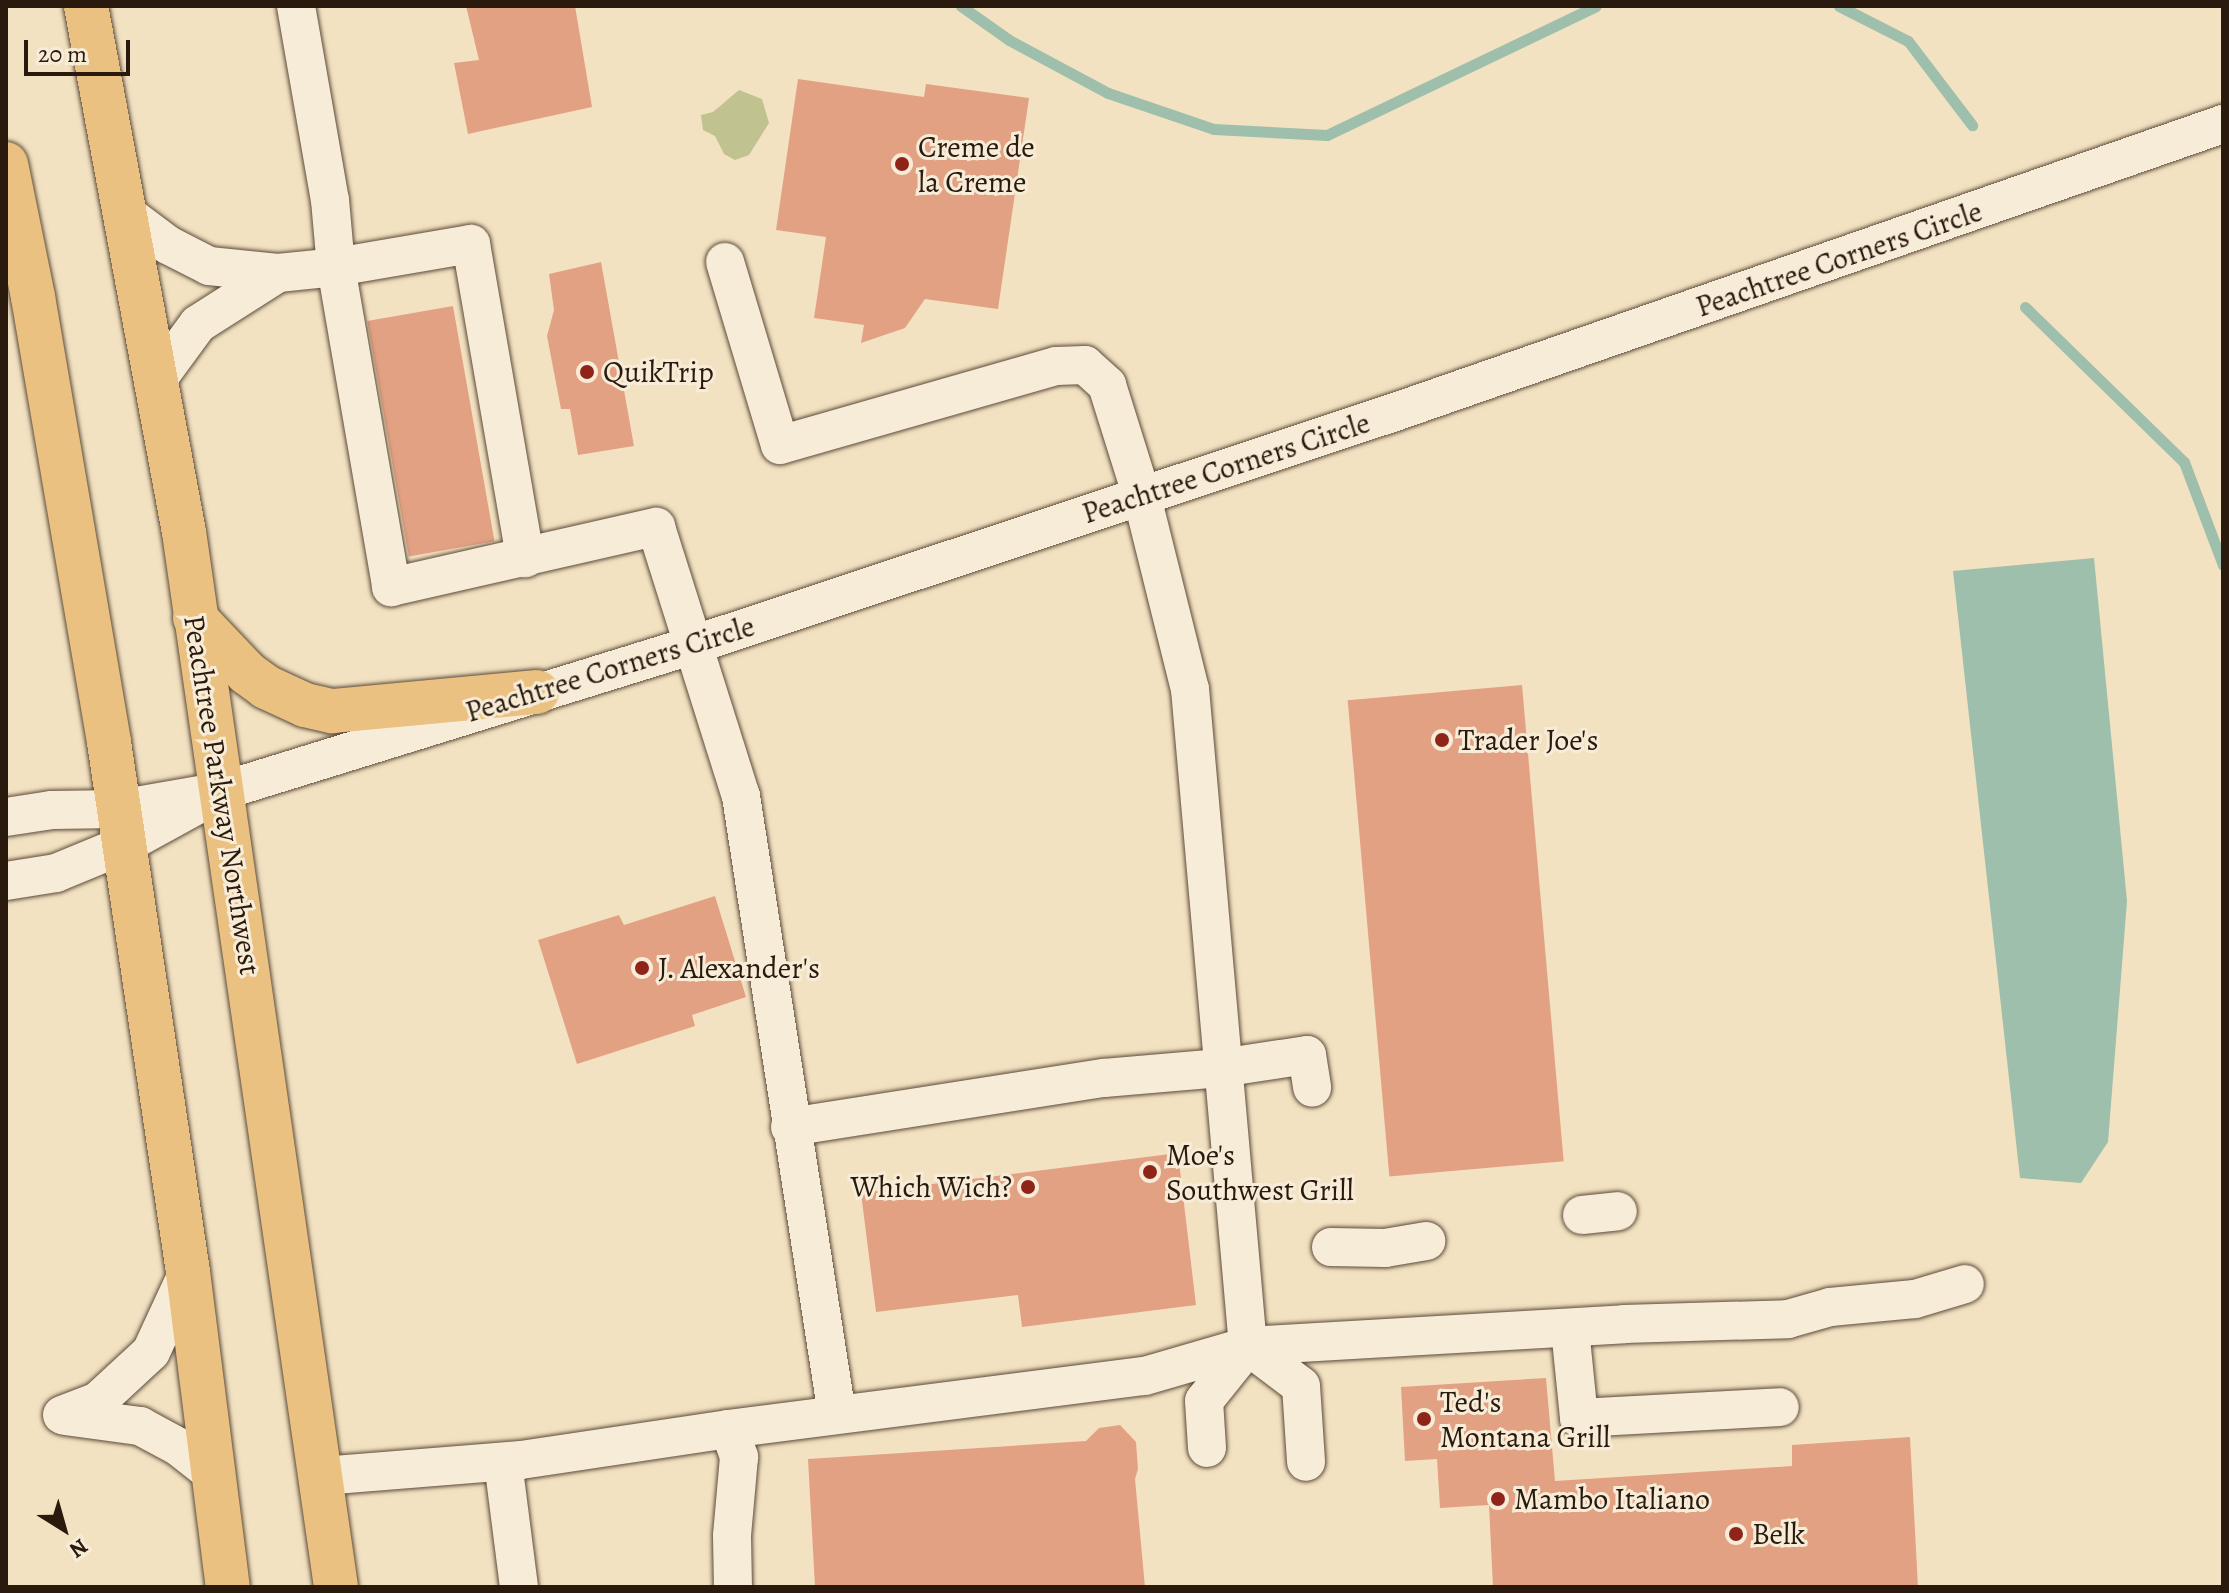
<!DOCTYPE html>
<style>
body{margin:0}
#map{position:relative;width:2229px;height:1593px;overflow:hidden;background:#f3e2c1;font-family:Alegreya,serif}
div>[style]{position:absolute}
.green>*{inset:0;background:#c0c28f}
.water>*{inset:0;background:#9dbfac}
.stream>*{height:11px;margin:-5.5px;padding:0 5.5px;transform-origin:5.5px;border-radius:5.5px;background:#9dbfac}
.building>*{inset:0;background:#e3a183;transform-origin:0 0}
.roads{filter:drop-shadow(0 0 2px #5c4b3a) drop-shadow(0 0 2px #5c4b3a)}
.minor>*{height:38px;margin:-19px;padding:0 19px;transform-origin:19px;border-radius:19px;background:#f7ecd7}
.highway>*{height:44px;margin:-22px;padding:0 22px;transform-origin:22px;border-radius:22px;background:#eac180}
.dots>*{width:22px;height:22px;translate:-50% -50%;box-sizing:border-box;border:4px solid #f7ecd7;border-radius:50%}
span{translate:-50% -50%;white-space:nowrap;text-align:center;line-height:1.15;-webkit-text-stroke:6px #f7ecd7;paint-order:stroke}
.poi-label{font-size:30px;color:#2a190d}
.left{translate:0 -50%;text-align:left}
.right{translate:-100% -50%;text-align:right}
.street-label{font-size:30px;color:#2a190d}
.frame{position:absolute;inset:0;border:8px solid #2a190d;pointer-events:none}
.north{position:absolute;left:24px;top:1489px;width:80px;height:80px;-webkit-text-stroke:6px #f7ecd7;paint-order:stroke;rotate:143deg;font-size:22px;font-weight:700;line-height:32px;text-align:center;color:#2a190d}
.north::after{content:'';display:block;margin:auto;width:28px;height:36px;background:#2a190d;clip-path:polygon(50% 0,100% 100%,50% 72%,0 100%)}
.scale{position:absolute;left:24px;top:40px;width:106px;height:36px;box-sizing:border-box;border:4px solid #2a190d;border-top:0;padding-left:10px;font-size:24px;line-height:28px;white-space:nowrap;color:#2a190d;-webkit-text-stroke:6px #f7ecd7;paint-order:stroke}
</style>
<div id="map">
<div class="green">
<div style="clip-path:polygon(739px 90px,762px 99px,769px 123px,749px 155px,735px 160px,724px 154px,715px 136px,703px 130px,701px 115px,713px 112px)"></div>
</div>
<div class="water">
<div style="clip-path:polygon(2094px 558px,2127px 901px,2108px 1142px,2081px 1183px,2020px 1178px,1953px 571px)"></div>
</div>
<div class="stream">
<div style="left:961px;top:6px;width:59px;rotate:35.3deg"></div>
<div style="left:1009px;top:40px;width:112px;rotate:28.2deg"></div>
<div style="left:1108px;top:93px;width:112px;rotate:18.8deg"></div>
<div style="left:1214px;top:129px;width:113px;rotate:3deg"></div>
<div style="left:1327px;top:135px;width:298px;rotate:-25.6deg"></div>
<div style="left:1839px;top:6px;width:77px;rotate:26.9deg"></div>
<div style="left:1908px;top:41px;width:106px;rotate:52.7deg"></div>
<div style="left:2025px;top:307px;width:222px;rotate:44.3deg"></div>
<div style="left:2184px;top:462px;width:110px;rotate:69.3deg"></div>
</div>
<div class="building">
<div style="clip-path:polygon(466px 6px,575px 6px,592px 107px,468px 134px,454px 63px,479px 60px)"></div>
<div style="clip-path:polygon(798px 79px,924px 97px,926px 84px,1029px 98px,998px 309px,925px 299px,905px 328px,861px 343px,864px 325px,814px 318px,826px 237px,776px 230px)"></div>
<div style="clip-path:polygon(601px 262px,634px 446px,578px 455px,570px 409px,561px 409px,547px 336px,554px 310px,549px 274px)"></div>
<div style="left:453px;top:306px;width:239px;height:87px;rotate:80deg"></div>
<div style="left:1522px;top:685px;width:478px;height:175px;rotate:85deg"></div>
<div style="clip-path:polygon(715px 896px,746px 997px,692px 1015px,695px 1026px,577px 1064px,538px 940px,619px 915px,624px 925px)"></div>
<div style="clip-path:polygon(1178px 1153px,1196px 1305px,1022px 1327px,1018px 1295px,876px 1312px,861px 1193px)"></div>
<div style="clip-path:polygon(1546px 1378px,1555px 1481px,1792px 1466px,1792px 1445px,1910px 1437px,1918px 1587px,1493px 1587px,1489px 1505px,1440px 1508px,1437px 1459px,1405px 1461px,1401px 1387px)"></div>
<div style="clip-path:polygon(1120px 1425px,1136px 1442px,1138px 1469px,1135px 1479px,1145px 1587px,815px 1587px,808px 1459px,1086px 1441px,1099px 1428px)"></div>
</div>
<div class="roads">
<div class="minor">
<div style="left:296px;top:6px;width:197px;rotate:80.1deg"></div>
<div style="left:330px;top:200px;width:67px;rotate:84.9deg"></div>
<div style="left:336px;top:267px;width:137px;rotate:-9.7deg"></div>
<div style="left:471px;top:244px;width:319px;rotate:80.2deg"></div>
<div style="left:124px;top:212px;width:55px;rotate:36.9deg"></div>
<div style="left:168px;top:245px;width:46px;rotate:27.1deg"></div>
<div style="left:209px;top:266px;width:69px;rotate:5.8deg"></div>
<div style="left:278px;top:273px;width:58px;rotate:-5.9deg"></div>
<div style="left:336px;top:267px;width:325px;rotate:80.2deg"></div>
<div style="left:391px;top:587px;width:272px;rotate:-12.8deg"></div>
<div style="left:656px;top:527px;width:282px;rotate:72.5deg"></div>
<div style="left:741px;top:796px;width:626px;rotate:81.18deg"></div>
<div style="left:725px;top:262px;width:191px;rotate:73.3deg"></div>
<div style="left:780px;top:445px;width:287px;rotate:-16deg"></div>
<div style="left:1056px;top:366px;width:29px;rotate:-2deg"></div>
<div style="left:1085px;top:365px;width:30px;rotate:42deg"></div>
<div style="left:1107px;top:385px;width:117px;rotate:72.6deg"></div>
<div style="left:1142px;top:497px;width:198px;rotate:76deg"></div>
<div style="left:1190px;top:689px;width:660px;rotate:84.96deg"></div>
<div style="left:1248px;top:1346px;width:70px;rotate:128.7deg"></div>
<div style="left:1204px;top:1401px;width:47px;rotate:86.3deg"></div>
<div style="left:154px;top:384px;width:74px;rotate:-53.7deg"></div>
<div style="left:198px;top:324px;width:95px;rotate:-32.5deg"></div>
<div style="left:6px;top:817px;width:47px;rotate:-8.7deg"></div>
<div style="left:52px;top:810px;width:67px;rotate:-0.9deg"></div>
<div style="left:119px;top:809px;width:105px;rotate:-9.9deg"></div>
<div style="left:222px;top:791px;width:496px;rotate:-17.2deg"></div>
<div style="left:696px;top:644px;width:736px;rotate:-18.36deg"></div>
<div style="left:1395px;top:412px;width:877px;rotate:-19.18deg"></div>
<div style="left:6px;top:881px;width:51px;rotate:-9.1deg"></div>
<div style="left:56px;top:873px;width:74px;rotate:-22.4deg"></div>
<div style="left:124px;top:845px;width:81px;rotate:-28.8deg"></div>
<div style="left:790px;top:1127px;width:318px;rotate:-8.9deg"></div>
<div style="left:1104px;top:1078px;width:117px;rotate:-4.9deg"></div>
<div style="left:1221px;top:1068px;width:87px;rotate:-8.6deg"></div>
<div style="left:1307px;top:1055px;width:33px;rotate:81deg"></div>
<div style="left:1582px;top:1215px;width:36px;rotate:-6deg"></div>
<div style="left:1331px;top:1247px;width:54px;rotate:1.1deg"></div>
<div style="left:1385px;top:1248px;width:42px;rotate:-9.7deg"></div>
<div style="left:1570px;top:1329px;width:89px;rotate:84.2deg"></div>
<div style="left:1579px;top:1418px;width:201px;rotate:-3.1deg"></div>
<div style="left:1248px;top:1346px;width:66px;rotate:37deg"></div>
<div style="left:1301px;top:1386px;width:76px;rotate:86.2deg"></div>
<div style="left:62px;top:1415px;width:39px;rotate:-21deg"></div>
<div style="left:98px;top:1401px;width:72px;rotate:-42.8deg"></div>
<div style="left:151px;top:1352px;width:88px;rotate:-65.2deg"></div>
<div style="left:65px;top:1416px;width:76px;rotate:7.6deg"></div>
<div style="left:140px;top:1426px;width:44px;rotate:28.3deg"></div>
<div style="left:179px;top:1447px;width:42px;rotate:38.2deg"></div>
<div style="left:729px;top:1429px;width:30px;rotate:70deg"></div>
<div style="left:739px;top:1457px;width:79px;rotate:95.1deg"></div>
<div style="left:732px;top:1536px;width:51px;rotate:88.9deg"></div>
<div style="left:503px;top:1462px;width:126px;rotate:82.7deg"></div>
<div style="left:322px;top:1476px;width:200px;rotate:-4.6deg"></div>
<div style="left:521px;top:1460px;width:210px;rotate:-8.5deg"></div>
<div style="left:729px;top:1429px;width:419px;rotate:-7.3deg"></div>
<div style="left:1145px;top:1376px;width:107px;rotate:-16.2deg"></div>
<div style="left:1248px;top:1346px;width:377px;rotate:-3.3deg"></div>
<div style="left:1624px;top:1324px;width:164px;rotate:-1.7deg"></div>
<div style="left:1788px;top:1319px;width:44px;rotate:-15.9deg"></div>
<div style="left:1830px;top:1307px;width:85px;rotate:-5.4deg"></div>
<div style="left:1915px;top:1299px;width:52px;rotate:-16.7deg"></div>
</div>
<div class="highway">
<div style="left:86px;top:6px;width:535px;rotate:79.45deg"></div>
<div style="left:184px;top:532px;width:1066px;rotate:81.8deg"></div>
<div style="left:6px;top:164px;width:136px;rotate:78.5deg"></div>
<div style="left:33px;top:297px;width:451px;rotate:80.3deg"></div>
<div style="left:109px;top:742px;width:536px;rotate:81.52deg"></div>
<div style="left:188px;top:1272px;width:318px;rotate:82.8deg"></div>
<div style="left:195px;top:618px;width:76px;rotate:46.6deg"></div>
<div style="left:247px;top:673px;width:24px;rotate:36deg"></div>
<div style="left:266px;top:687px;width:43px;rotate:24.8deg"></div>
<div style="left:305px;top:705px;width:28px;rotate:13deg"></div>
<div style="left:332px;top:711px;width:206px;rotate:-5.3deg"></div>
</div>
</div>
<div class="dots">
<div style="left:902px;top:164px;background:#8f2418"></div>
<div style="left:587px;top:372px;background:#8f2418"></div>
<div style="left:1442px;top:740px;background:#8f2418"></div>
<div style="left:642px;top:968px;background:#8f2418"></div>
<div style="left:1150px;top:1172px;background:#8f2418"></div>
<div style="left:1028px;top:1187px;background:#8f2418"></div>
<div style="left:1424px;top:1419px;background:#8f2418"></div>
<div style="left:1498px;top:1499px;background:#8f2418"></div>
<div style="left:1736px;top:1534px;background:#8f2418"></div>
</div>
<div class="poi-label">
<span class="left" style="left:918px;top:164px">Creme de<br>la Creme</span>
<span class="left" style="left:603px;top:372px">QuikTrip</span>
<span class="left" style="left:1458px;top:740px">Trader Joe's</span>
<span class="left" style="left:658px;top:968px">J. Alexander's</span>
<span class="left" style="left:1166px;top:1172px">Moe's<br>Southwest Grill</span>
<span class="right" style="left:1012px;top:1187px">Which Wich?</span>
<span class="left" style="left:1440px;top:1419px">Ted's<br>Montana Grill</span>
<span class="left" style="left:1514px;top:1499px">Mambo Italiano</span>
<span class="left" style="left:1752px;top:1534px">Belk</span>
</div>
<div class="street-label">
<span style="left:1839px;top:259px;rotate:-19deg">Peachtree Corners Circle</span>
<span style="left:1226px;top:468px;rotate:-18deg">Peachtree Corners Circle</span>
<span style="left:610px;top:669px;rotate:-17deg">Peachtree Corners Circle</span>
<span style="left:222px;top:795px;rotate:81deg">Peachtree Parkway Northwest</span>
</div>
<div class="frame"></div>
<div class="north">N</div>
<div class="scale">20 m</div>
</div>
